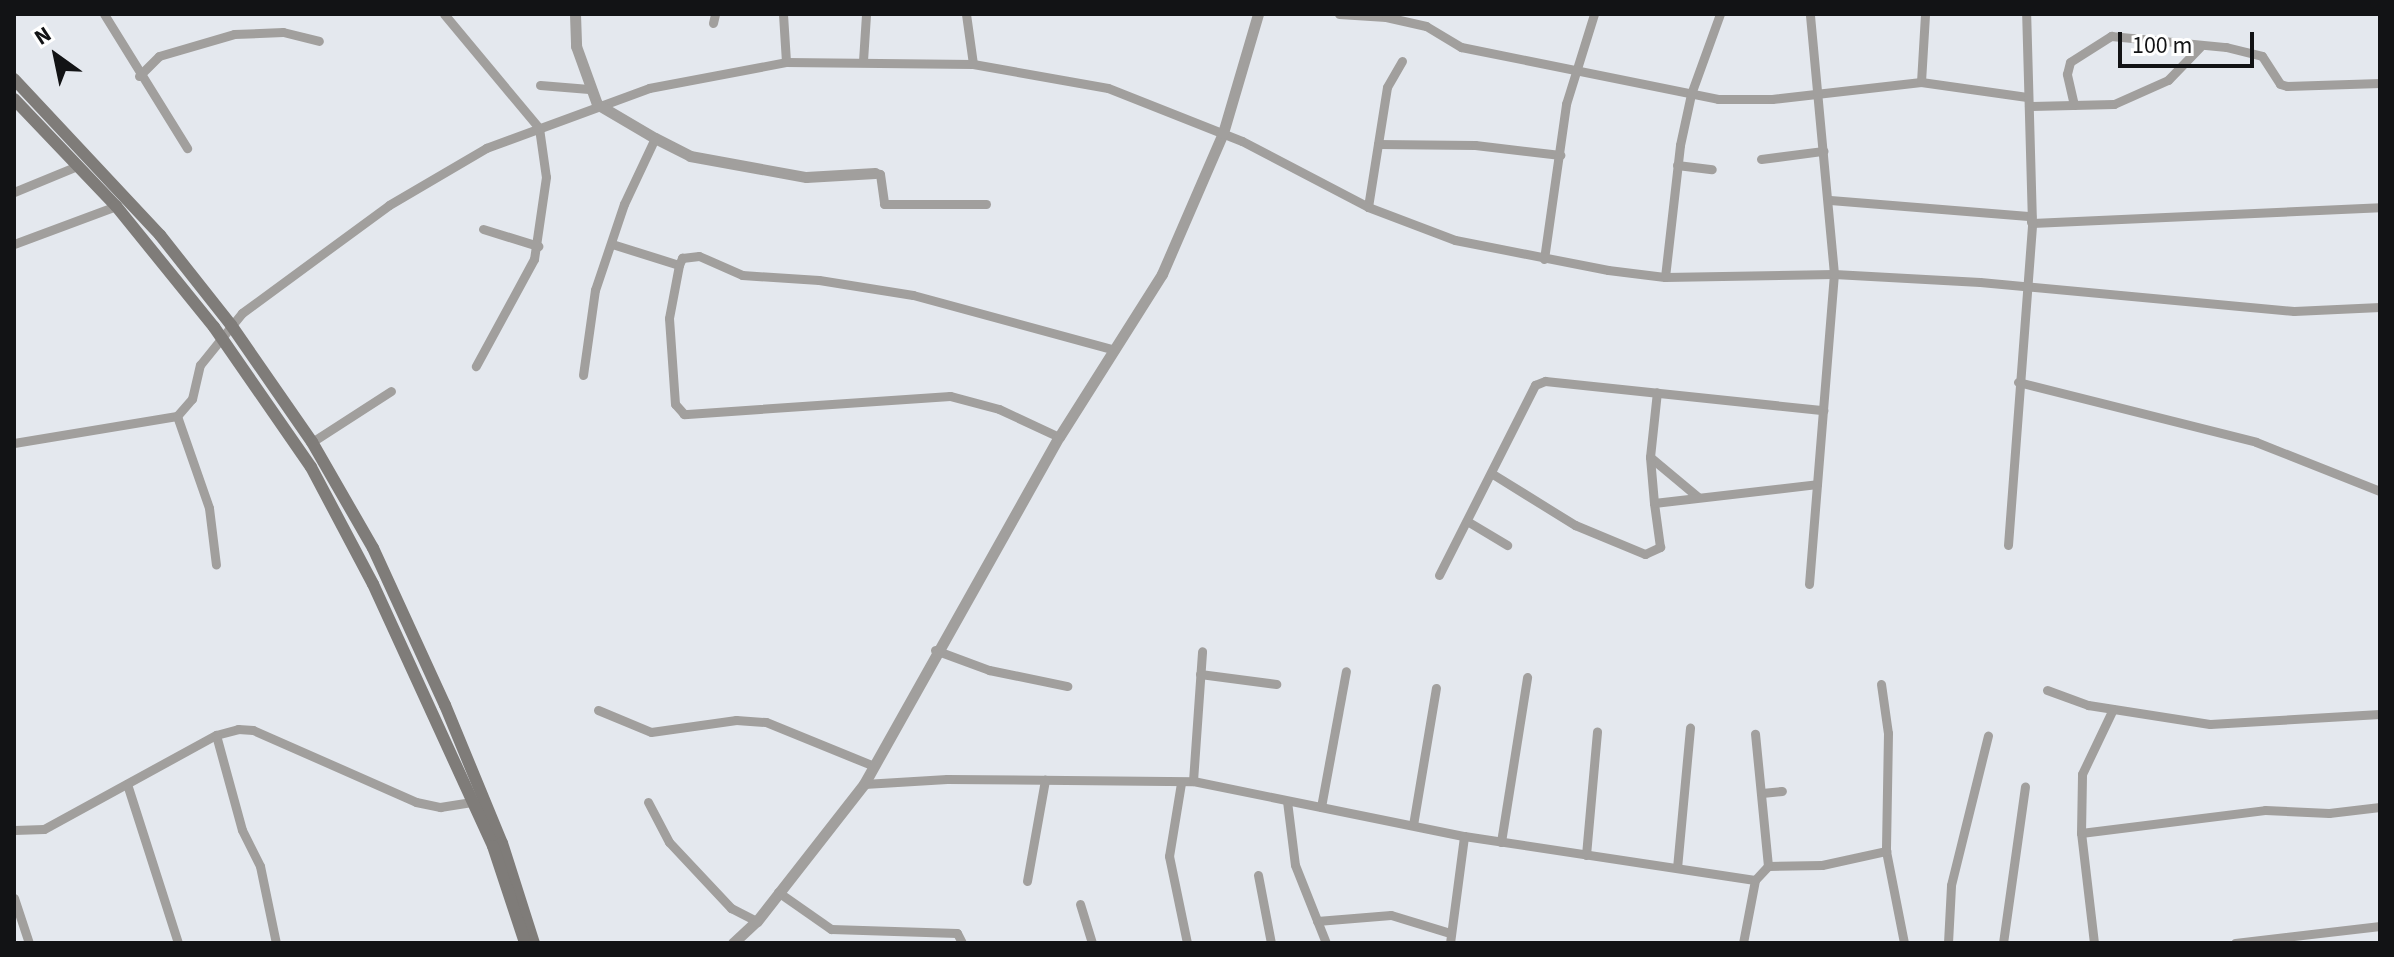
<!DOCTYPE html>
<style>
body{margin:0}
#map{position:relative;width:2394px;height:957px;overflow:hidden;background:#e4e8ee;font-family:"Source Sans 3",sans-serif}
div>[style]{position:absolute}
.minor>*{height:9px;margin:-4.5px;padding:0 4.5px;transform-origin:4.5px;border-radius:4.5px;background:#a19f9d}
.tertiary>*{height:11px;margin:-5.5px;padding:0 5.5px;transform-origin:5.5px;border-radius:5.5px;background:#a19f9d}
.secondary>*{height:12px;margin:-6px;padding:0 6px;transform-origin:6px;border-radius:6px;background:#7f7c79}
span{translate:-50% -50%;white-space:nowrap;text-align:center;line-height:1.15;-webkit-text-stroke:6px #fff;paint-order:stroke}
.frame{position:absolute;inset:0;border:16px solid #121315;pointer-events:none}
.north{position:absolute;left:16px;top:16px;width:80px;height:80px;-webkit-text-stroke:6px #fff;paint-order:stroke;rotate:327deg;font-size:22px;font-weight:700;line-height:32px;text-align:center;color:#121315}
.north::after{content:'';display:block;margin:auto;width:28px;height:36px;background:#121315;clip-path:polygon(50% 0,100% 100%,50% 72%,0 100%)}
.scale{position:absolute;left:2118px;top:32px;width:136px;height:36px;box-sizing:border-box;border:4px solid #121315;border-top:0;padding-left:10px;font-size:24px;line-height:28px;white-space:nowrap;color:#121315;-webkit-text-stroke:6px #fff;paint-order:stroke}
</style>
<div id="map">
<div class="minor">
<div style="left:104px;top:14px;width:158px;rotate:58.2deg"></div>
<div style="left:444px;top:14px;width:148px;rotate:50.2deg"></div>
<div style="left:539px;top:128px;width:49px;rotate:81.9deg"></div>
<div style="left:546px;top:177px;width:83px;rotate:98.3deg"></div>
<div style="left:534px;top:259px;width:122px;rotate:118.5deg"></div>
<div style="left:783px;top:14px;width:48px;rotate:86.4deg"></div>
<div style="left:966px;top:14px;width:50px;rotate:82deg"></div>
<div style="left:1339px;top:14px;width:47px;rotate:3.7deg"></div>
<div style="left:1386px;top:17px;width:41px;rotate:12.7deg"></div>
<div style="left:1426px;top:26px;width:41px;rotate:31deg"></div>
<div style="left:1461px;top:47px;width:262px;rotate:11.4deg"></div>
<div style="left:1718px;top:99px;width:54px"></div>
<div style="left:1772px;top:99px;width:150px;rotate:-6.5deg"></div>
<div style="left:1921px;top:82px;width:107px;rotate:8.1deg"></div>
<div style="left:713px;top:23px;width:9px;rotate:-77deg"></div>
<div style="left:863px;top:61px;width:47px;rotate:-86.3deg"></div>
<div style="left:139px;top:76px;width:28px;rotate:-45deg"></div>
<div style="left:159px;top:56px;width:78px;rotate:-16.3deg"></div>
<div style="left:234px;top:34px;width:49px;rotate:-2.3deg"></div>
<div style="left:283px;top:32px;width:37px;rotate:14deg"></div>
<div style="left:1921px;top:82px;width:68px;rotate:-86.6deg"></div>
<div style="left:540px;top:85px;width:49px;rotate:4.7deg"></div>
<div style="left:2074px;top:105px;width:32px;rotate:-103deg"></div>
<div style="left:2067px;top:74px;width:12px;rotate:-76deg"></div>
<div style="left:2070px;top:62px;width:49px;rotate:-32.4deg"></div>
<div style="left:2111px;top:36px;width:116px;rotate:5.5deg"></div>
<div style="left:2226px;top:47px;width:37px;rotate:14deg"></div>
<div style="left:2262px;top:56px;width:33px;rotate:57deg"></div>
<div style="left:2280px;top:84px;width:7px;rotate:16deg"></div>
<div style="left:2287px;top:86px;width:93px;rotate:-1.8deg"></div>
<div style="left:2029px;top:106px;width:85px;rotate:-1.3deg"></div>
<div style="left:2114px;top:104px;width:59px;rotate:-24deg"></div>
<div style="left:2168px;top:80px;width:46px;rotate:-45.9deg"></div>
<div style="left:1378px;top:144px;width:97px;rotate:0.6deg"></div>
<div style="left:1475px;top:145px;width:86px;rotate:6.7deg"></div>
<div style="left:1761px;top:159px;width:63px;rotate:-7.4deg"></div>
<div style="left:1677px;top:165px;width:35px;rotate:7deg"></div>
<div style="left:875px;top:173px;width:5px;rotate:11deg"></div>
<div style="left:880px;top:174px;width:30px;rotate:82deg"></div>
<div style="left:884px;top:204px;width:102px"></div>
<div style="left:14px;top:192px;width:68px;rotate:-22.4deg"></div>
<div style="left:1830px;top:200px;width:202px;rotate:4.6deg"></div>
<div style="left:2031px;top:216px;width:6px;rotate:90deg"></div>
<div style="left:1368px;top:207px;width:121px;rotate:-81deg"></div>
<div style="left:1387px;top:87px;width:30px;rotate:-60deg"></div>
<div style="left:2032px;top:223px;width:348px;rotate:-2.6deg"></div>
<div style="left:483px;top:229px;width:58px;rotate:17.2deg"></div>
<div style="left:14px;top:244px;width:109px;rotate:-20.4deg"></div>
<div style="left:612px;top:244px;width:70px;rotate:17.4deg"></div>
<div style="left:1544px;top:259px;width:157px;rotate:-81.9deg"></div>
<div style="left:1566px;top:104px;width:94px;rotate:-72.7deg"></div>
<div style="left:1665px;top:277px;width:133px;rotate:-83.5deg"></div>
<div style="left:1680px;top:145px;width:52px;rotate:-77.8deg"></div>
<div style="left:1691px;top:94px;width:85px;rotate:-70.1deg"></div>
<div style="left:583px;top:375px;width:86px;rotate:-82deg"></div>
<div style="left:595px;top:290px;width:91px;rotate:-71.4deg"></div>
<div style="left:624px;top:204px;width:73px;rotate:-64.8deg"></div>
<div style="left:2018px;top:382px;width:245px;rotate:14.1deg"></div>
<div style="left:2256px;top:442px;width:133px;rotate:21.6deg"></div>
<div style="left:177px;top:416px;width:97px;rotate:70.8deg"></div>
<div style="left:209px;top:508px;width:57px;rotate:83deg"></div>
<div style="left:1059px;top:437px;width:66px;rotate:-155deg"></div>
<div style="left:999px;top:409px;width:51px;rotate:-165.1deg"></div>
<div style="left:950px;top:396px;width:267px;rotate:176.1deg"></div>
<div style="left:684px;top:414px;width:13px;rotate:-132deg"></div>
<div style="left:675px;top:404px;width:86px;rotate:-94deg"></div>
<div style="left:669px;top:318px;width:54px;rotate:-79.3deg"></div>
<div style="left:679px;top:265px;width:8px;rotate:-67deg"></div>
<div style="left:682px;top:258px;width:17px;rotate:-7deg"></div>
<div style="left:699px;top:256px;width:47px;rotate:23.8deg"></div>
<div style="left:742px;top:275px;width:77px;rotate:3.7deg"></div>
<div style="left:819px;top:280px;width:95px;rotate:9.1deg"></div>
<div style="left:913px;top:295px;width:209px;rotate:15.2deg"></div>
<div style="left:312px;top:442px;width:94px;rotate:-32.8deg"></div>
<div style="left:14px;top:443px;width:165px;rotate:-9.4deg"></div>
<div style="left:177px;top:416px;width:23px;rotate:-49deg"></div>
<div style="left:192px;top:399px;width:35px;rotate:-77deg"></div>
<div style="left:200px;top:365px;width:67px;rotate:-51.1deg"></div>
<div style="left:242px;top:313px;width:182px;rotate:-36.3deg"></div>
<div style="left:389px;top:205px;width:113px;rotate:-30.4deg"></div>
<div style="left:486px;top:148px;width:174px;rotate:-20.2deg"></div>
<div style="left:649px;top:88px;width:139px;rotate:-10.7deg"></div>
<div style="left:786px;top:62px;width:187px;rotate:0.6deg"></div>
<div style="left:973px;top:64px;width:137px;rotate:10.1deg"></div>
<div style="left:1108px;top:88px;width:144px;rotate:21.6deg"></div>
<div style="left:1242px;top:141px;width:142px;rotate:27.6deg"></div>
<div style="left:1368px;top:207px;width:93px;rotate:20.8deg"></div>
<div style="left:1455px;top:240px;width:156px;rotate:11.1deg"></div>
<div style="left:1608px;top:270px;width:57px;rotate:7deg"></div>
<div style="left:1665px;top:277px;width:169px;rotate:-1deg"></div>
<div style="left:1834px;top:274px;width:146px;rotate:3.1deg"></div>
<div style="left:1980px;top:282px;width:315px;rotate:5.3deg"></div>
<div style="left:2294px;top:311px;width:86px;rotate:-2.7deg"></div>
<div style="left:1650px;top:457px;width:62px;rotate:39.8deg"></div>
<div style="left:1491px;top:473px;width:99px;rotate:31.8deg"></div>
<div style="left:1575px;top:525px;width:76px;rotate:22.5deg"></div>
<div style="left:1645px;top:554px;width:17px;rotate:-25deg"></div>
<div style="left:1660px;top:547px;width:44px;rotate:-97.8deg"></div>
<div style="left:1654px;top:503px;width:164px;rotate:-6.6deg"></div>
<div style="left:1654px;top:503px;width:46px;rotate:-95deg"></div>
<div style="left:1650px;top:457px;width:65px;rotate:-83.9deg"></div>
<div style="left:1467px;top:521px;width:47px;rotate:31deg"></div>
<div style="left:2008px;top:545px;width:323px;rotate:-85.7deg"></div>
<div style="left:2032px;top:223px;width:209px;rotate:-91.6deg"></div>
<div style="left:1439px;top:575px;width:213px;rotate:-63.2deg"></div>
<div style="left:1535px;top:385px;width:11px;rotate:-22deg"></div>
<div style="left:1545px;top:381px;width:280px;rotate:6deg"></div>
<div style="left:1809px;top:584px;width:311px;rotate:-85.4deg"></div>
<div style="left:1834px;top:274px;width:261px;rotate:-95.3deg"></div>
<div style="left:935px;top:650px;width:58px;rotate:20.3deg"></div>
<div style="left:989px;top:670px;width:80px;rotate:11.6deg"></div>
<div style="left:1200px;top:674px;width:77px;rotate:7.5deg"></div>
<div style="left:1881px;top:684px;width:49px;rotate:81.9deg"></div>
<div style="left:1888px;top:733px;width:118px;rotate:91deg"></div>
<div style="left:1886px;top:851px;width:94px;rotate:78.9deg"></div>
<div style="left:2047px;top:690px;width:44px;rotate:20.1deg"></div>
<div style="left:2088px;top:705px;width:123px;rotate:8.9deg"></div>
<div style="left:2210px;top:724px;width:170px;rotate:-3.4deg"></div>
<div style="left:598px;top:710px;width:57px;rotate:22.5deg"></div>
<div style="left:651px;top:732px;width:86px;rotate:-8deg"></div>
<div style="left:736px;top:720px;width:30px;rotate:4deg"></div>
<div style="left:766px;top:722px;width:117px;rotate:22.2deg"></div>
<div style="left:216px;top:735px;width:98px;rotate:74.7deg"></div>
<div style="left:242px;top:830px;width:40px;rotate:63.4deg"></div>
<div style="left:260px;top:866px;width:79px;rotate:78.3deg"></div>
<div style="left:1193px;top:781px;width:130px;rotate:-86deg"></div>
<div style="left:1181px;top:783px;width:74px;rotate:99.3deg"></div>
<div style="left:1169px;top:856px;width:89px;rotate:78.3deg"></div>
<div style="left:127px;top:784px;width:167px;rotate:72.2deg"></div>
<div style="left:864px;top:784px;width:83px;rotate:-3.4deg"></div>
<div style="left:947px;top:779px;width:246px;rotate:0.5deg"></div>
<div style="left:1193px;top:781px;width:277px;rotate:11.5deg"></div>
<div style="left:1464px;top:836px;width:294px;rotate:8.6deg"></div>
<div style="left:1762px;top:793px;width:20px;rotate:-6deg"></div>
<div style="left:1287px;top:801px;width:64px;rotate:82.9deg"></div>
<div style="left:1295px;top:865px;width:84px;rotate:68.3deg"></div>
<div style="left:648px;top:802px;width:45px;rotate:62.3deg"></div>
<div style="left:669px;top:842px;width:91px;rotate:46.8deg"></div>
<div style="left:731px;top:908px;width:29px;rotate:27deg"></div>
<div style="left:1321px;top:807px;width:138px;rotate:-79.6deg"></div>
<div style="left:1413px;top:825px;width:139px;rotate:-80.5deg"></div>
<div style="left:14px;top:830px;width:30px;rotate:-2deg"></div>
<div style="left:44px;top:829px;width:196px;rotate:-28.7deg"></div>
<div style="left:216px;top:735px;width:23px;rotate:-15deg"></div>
<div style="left:238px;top:729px;width:15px;rotate:4deg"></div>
<div style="left:253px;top:730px;width:178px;rotate:23.8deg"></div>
<div style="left:416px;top:802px;width:25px;rotate:12deg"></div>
<div style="left:440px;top:807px;width:32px;rotate:-9deg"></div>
<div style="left:2081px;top:833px;width:185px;rotate:-7.1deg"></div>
<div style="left:2265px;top:810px;width:64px;rotate:2.7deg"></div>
<div style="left:2329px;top:813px;width:51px;rotate:-6.7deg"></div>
<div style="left:1501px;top:842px;width:167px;rotate:-81deg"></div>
<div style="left:1586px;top:855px;width:124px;rotate:-84.9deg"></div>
<div style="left:1768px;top:866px;width:54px;rotate:-1.1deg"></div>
<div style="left:1822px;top:865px;width:66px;rotate:-12.3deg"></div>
<div style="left:1677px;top:868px;width:141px;rotate:-84.7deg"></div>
<div style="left:1258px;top:875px;width:69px;rotate:79.2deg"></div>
<div style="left:1027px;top:881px;width:103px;rotate:-79.9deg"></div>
<div style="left:778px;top:892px;width:65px;rotate:34.9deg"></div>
<div style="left:831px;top:929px;width:126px;rotate:1.8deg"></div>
<div style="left:957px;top:933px;width:11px;rotate:63deg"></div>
<div style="left:14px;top:898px;width:47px;rotate:71.6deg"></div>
<div style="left:1080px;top:904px;width:41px;rotate:72.9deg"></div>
<div style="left:1317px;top:921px;width:74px;rotate:-4.6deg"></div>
<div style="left:1391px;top:915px;width:62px;rotate:17deg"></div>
<div style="left:1450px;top:943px;width:108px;rotate:-82.5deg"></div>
<div style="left:1743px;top:943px;width:64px;rotate:-79.2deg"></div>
<div style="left:1755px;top:880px;width:19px;rotate:-47deg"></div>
<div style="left:1768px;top:866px;width:133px;rotate:-95.6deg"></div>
<div style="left:1948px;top:943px;width:58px;rotate:-87deg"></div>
<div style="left:1951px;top:885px;width:154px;rotate:-76.1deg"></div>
<div style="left:2003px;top:943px;width:158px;rotate:-82deg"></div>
<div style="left:2094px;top:943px;width:111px;rotate:-96.7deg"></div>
<div style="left:2081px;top:833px;width:59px;rotate:-89deg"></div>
<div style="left:2082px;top:774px;width:72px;rotate:-64.5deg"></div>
<div style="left:2235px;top:943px;width:146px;rotate:-6.7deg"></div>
</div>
<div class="tertiary">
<div style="left:575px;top:14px;width:32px;rotate:88deg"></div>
<div style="left:576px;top:46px;width:62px;rotate:70.1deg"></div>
<div style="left:597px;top:104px;width:67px;rotate:30.4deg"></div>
<div style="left:655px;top:138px;width:39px;rotate:27deg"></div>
<div style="left:690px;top:156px;width:118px;rotate:10.3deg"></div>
<div style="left:806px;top:177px;width:69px;rotate:-3.3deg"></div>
<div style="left:733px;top:943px;width:33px;rotate:-43deg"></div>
<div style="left:757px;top:921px;width:174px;rotate:-52deg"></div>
<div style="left:864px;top:784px;width:398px;rotate:-60.7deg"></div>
<div style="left:1059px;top:437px;width:193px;rotate:-57.7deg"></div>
<div style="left:1162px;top:274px;width:154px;rotate:-66.6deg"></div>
<div style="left:1223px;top:133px;width:124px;rotate:-73.6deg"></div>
</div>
<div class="secondary">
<div style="left:14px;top:79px;width:214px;rotate:46.9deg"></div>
<div style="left:160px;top:235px;width:115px;rotate:51.7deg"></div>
<div style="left:231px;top:325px;width:142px;rotate:55.3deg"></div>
<div style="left:312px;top:442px;width:122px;rotate:60.1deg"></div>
<div style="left:373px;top:548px;width:173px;rotate:65.4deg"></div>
<div style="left:445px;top:705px;width:149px;rotate:67.6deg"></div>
<div style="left:502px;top:843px;width:105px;rotate:72.3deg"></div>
<div style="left:14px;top:99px;width:148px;rotate:46.4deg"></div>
<div style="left:116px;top:206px;width:156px;rotate:51deg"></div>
<div style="left:214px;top:327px;width:170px;rotate:55.3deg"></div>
<div style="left:311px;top:467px;width:132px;rotate:62.1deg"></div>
<div style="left:373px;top:584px;width:288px;rotate:65.4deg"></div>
<div style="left:493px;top:846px;width:102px;rotate:71.7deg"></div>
</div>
<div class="frame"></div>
<div class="north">N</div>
<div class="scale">100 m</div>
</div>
